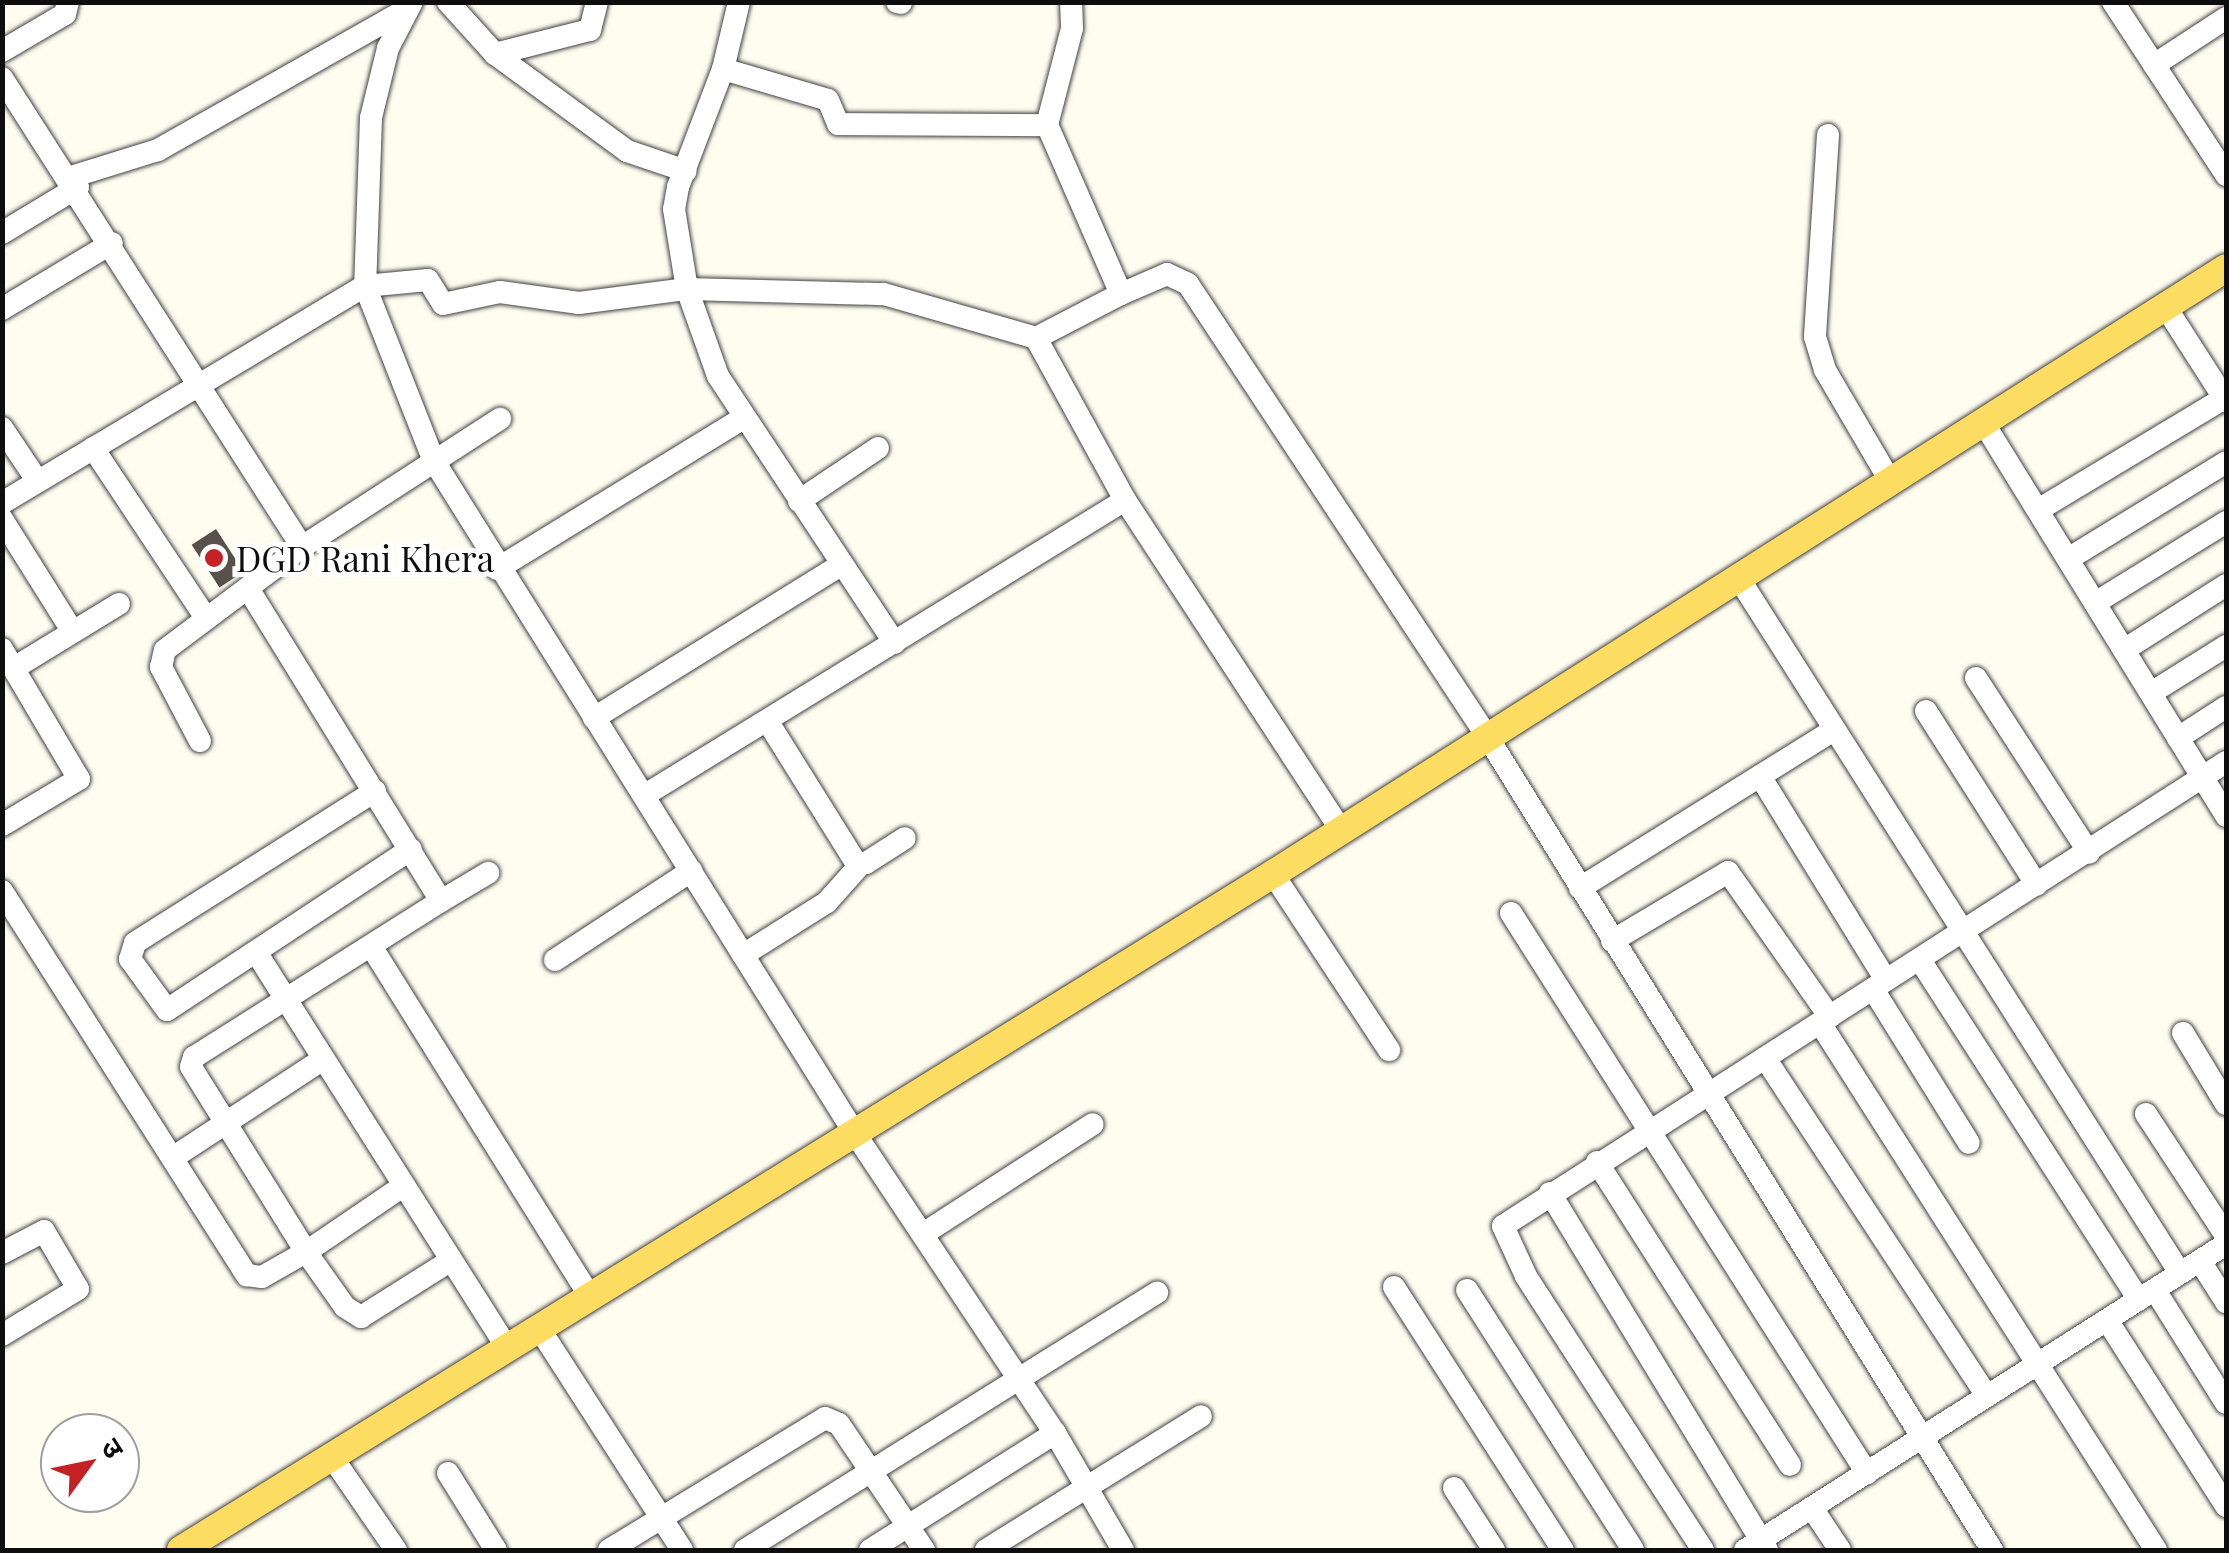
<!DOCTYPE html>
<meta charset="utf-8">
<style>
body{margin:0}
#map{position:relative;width:2229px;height:1553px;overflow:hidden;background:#fffcf0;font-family:"Playfair Display","Noto Sans Devanagari",serif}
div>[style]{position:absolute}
.building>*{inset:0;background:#58504a;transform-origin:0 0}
.roads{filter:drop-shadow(0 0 2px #414141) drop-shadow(0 0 2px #414141)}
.minor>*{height:22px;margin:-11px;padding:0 11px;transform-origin:11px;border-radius:11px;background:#fff}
.major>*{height:28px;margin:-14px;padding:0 14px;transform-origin:14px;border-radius:14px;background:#fddc62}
.dots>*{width:28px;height:28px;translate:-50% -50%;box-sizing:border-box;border:5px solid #fff;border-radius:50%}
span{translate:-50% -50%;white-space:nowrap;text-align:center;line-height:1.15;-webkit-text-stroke:10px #fff;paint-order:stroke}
.poi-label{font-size:35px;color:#0e0e0e}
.left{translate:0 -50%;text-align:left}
.frame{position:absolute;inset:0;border:5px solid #0e0e0e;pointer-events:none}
.north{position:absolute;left:40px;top:1413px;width:100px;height:100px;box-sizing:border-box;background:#fff;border:2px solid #9f9f9f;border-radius:50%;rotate:57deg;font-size:28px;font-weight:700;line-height:40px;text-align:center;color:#0e0e0e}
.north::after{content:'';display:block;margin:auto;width:35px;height:45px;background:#c42124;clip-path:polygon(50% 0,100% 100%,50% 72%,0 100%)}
</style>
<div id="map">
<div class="building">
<div style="left:216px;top:529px;width:51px;height:29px;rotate:57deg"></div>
</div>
<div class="roads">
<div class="minor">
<div style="left:412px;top:2px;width:52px;rotate:117.6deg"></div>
<div style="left:388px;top:48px;width:72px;rotate:103.7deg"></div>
<div style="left:371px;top:118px;width:168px;rotate:92deg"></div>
<div style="left:365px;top:286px;width:188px;rotate:68.5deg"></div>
<div style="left:434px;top:461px;width:792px;rotate:57.96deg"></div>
<div style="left:854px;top:1132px;width:362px;rotate:56.3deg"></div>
<div style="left:1055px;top:1433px;width:135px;rotate:59.8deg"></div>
<div style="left:448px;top:2px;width:70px;rotate:47.9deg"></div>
<div style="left:495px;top:54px;width:164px;rotate:36.3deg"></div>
<div style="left:627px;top:151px;width:62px;rotate:18.7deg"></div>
<div style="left:739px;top:2px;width:69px;rotate:103.4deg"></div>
<div style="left:723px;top:69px;width:126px;rotate:110.9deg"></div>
<div style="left:678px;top:187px;width:22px;rotate:100deg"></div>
<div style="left:674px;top:209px;width:81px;rotate:80.8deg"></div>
<div style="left:687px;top:289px;width:92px;rotate:70.4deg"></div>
<div style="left:718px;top:376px;width:320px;rotate:56.5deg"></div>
<div style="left:897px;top:2px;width:4px;rotate:14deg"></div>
<div style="left:2113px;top:2px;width:207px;rotate:56.8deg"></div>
<div style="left:2px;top:51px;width:73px;rotate:-30.4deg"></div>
<div style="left:65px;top:14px;width:12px;rotate:-76deg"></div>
<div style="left:495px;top:54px;width:98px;rotate:-14.2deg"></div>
<div style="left:590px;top:30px;width:29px;rotate:-76deg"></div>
<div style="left:2154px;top:65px;width:86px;rotate:-33.1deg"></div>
<div style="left:723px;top:69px;width:109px;rotate:16.4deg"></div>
<div style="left:828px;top:100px;width:26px;rotate:67deg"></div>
<div style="left:838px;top:124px;width:209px;rotate:0.3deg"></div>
<div style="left:2px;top:78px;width:557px;rotate:57.39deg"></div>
<div style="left:1828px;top:135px;width:202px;rotate:93.7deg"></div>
<div style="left:1815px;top:337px;width:34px;rotate:73deg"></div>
<div style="left:1825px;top:370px;width:129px;rotate:59.6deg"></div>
<div style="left:71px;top:177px;width:91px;rotate:-17.2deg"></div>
<div style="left:158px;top:150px;width:283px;rotate:-29.5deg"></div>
<div style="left:2px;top:233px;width:89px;rotate:-31.2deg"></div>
<div style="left:1121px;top:294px;width:50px;rotate:-23.5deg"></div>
<div style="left:1167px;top:274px;width:23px;rotate:25deg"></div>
<div style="left:1188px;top:284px;width:542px;rotate:56.52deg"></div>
<div style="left:1487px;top:736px;width:958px;rotate:58.18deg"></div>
<div style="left:2165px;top:306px;width:113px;rotate:57.3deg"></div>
<div style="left:2px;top:309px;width:128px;rotate:-31deg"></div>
<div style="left:1983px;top:422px;width:463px;rotate:58.3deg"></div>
<div style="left:2px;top:428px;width:63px;rotate:56.1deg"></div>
<div style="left:93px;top:448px;width:204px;rotate:56.4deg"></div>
<div style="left:1125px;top:500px;width:394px;rotate:56.8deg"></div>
<div style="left:799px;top:501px;width:95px;rotate:-33.9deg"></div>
<div style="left:2px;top:503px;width:423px;rotate:-30.9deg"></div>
<div style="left:365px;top:286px;width:63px;rotate:-5.4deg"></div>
<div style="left:428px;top:280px;width:28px;rotate:58deg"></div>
<div style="left:443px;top:304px;width:58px;rotate:-11.9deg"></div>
<div style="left:500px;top:292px;width:80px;rotate:7.9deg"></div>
<div style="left:579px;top:303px;width:109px;rotate:-7.4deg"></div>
<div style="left:687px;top:289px;width:197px;rotate:1.5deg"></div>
<div style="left:884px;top:294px;width:158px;rotate:16.1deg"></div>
<div style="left:2038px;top:510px;width:219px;rotate:-31deg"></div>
<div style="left:2px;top:519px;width:133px;rotate:57.9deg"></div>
<div style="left:2068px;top:559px;width:185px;rotate:-31.5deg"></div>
<div style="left:497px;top:569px;width:289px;rotate:-31.5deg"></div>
<div style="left:1738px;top:577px;width:824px;rotate:57.58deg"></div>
<div style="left:249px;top:590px;width:365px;rotate:58.3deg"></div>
<div style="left:441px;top:901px;width:292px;rotate:147.7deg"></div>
<div style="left:194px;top:1057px;width:10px;rotate:107deg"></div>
<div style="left:191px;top:1067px;width:218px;rotate:58.1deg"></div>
<div style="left:306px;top:1252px;width:117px;rotate:-34.2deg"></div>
<div style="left:2095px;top:603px;width:154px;rotate:-31.7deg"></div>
<div style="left:2px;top:649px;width:151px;rotate:59.4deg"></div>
<div style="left:79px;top:779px;width:90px;rotate:149.1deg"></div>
<div style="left:2124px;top:650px;width:121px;rotate:-32.5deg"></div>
<div style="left:14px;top:668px;width:123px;rotate:-31.4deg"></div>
<div style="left:1976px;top:678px;width:208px;rotate:57.1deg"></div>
<div style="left:2151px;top:693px;width:89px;rotate:-32.1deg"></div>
<div style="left:1926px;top:711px;width:206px;rotate:57.5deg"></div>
<div style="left:594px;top:718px;width:292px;rotate:-31.8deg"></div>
<div style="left:768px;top:722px;width:166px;rotate:58deg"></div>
<div style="left:856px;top:863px;width:10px"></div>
<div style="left:866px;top:863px;width:46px;rotate:-32.7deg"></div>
<div style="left:2178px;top:738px;width:57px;rotate:-32.9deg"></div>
<div style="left:200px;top:741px;width:84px;rotate:-117.8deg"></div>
<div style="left:161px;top:667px;width:17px;rotate:-77deg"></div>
<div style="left:165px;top:650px;width:171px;rotate:-36.9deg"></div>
<div style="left:302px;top:547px;width:236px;rotate:-32.9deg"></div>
<div style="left:1760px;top:776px;width:240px;rotate:58.3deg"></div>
<div style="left:375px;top:791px;width:284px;rotate:147.7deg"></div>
<div style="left:135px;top:943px;width:17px;rotate:107deg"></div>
<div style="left:130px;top:959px;width:63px;rotate:54deg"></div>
<div style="left:167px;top:1010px;width:292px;rotate:-33.4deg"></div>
<div style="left:645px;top:795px;width:563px;rotate:-31.57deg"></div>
<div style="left:1125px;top:500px;width:185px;rotate:-118.8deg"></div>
<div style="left:1036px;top:338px;width:96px;rotate:-27.4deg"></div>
<div style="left:1121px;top:294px;width:184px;rotate:-113.6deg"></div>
<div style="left:1047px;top:125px;width:100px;rotate:-75.5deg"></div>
<div style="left:1072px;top:28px;width:26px;rotate:-92deg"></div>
<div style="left:1273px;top:874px;width:211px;rotate:56.6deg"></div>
<div style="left:1580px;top:888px;width:299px;rotate:-31.9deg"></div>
<div style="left:2px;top:891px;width:456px;rotate:57.5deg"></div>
<div style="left:247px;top:1275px;width:15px;rotate:8deg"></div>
<div style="left:262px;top:1277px;width:51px;rotate:-29.6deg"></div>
<div style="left:306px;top:1252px;width:67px;rotate:54.7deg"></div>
<div style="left:345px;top:1307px;width:19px;rotate:32deg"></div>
<div style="left:361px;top:1317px;width:105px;rotate:-32.2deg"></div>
<div style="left:441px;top:901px;width:55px;rotate:-30.8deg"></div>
<div style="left:1511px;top:913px;width:664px;rotate:57.56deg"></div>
<div style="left:1612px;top:941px;width:135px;rotate:-30.7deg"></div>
<div style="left:1728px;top:872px;width:177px;rotate:54.9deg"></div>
<div style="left:371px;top:946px;width:414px;rotate:58deg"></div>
<div style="left:256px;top:952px;width:469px;rotate:57.6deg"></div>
<div style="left:743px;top:955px;width:99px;rotate:-32.2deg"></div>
<div style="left:827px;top:902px;width:51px;rotate:-48.2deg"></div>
<div style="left:555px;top:960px;width:163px;rotate:-33.2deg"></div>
<div style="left:1920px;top:960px;width:404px;rotate:57.2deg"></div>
<div style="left:1873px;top:989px;width:181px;rotate:58.1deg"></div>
<div style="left:1820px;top:1023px;width:625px;rotate:57.48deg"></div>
<div style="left:2183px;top:1033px;width:83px;rotate:58.8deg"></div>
<div style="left:1765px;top:1058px;width:404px;rotate:56.7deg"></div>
<div style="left:2146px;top:1114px;width:146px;rotate:56.7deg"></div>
<div style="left:174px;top:1157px;width:178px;rotate:-33.3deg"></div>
<div style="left:1597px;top:1162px;width:359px;rotate:57.5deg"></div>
<div style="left:1550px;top:1193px;width:418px;rotate:58.7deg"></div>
<div style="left:923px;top:1234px;width:202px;rotate:-32.9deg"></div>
<div style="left:2px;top:1253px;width:47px;rotate:-27.6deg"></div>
<div style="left:44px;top:1231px;width:67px;rotate:59.6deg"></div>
<div style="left:78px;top:1289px;width:89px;rotate:148.8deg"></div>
<div style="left:2200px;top:1261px;width:49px;rotate:57.6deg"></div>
<div style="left:1394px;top:1287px;width:313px;rotate:57.3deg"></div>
<div style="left:1467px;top:1290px;width:308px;rotate:57.4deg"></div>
<div style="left:2155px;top:1290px;width:133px;rotate:57.9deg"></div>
<div style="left:2107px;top:1320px;width:221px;rotate:57.4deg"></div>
<div style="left:539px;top:1328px;width:264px;rotate:57.2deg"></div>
<div style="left:332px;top:1457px;width:113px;rotate:55.5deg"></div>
<div style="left:448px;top:1473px;width:91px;rotate:58.1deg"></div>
<div style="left:1454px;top:1488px;width:74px;rotate:57.2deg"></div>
<div style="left:1812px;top:1508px;width:50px;rotate:56.3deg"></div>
<div style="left:609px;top:1550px;width:253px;rotate:-31.4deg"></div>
<div style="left:825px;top:1418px;width:15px;rotate:23deg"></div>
<div style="left:839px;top:1424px;width:152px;rotate:56deg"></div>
<div style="left:745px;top:1550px;width:486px;rotate:-32deg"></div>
<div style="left:870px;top:1550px;width:219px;rotate:-32.3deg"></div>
<div style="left:986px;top:1550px;width:253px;rotate:-31.9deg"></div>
<div style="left:1703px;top:1550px;width:326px;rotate:-122.9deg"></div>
<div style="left:1526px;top:1276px;width:55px;rotate:-114.7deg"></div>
<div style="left:1503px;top:1226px;width:859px;rotate:-32.69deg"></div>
<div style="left:1745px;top:1550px;width:570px;rotate:-32.46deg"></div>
</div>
<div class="major">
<div style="left:181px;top:1550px;width:1284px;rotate:-31.76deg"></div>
<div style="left:1273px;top:874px;width:1129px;rotate:-32.45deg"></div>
</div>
</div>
<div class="dots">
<div style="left:214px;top:558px;background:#c42124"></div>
</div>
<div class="poi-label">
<span class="left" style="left:236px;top:558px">DGD Rani Khera</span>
</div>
<div class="frame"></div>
<div class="north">उ</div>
</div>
